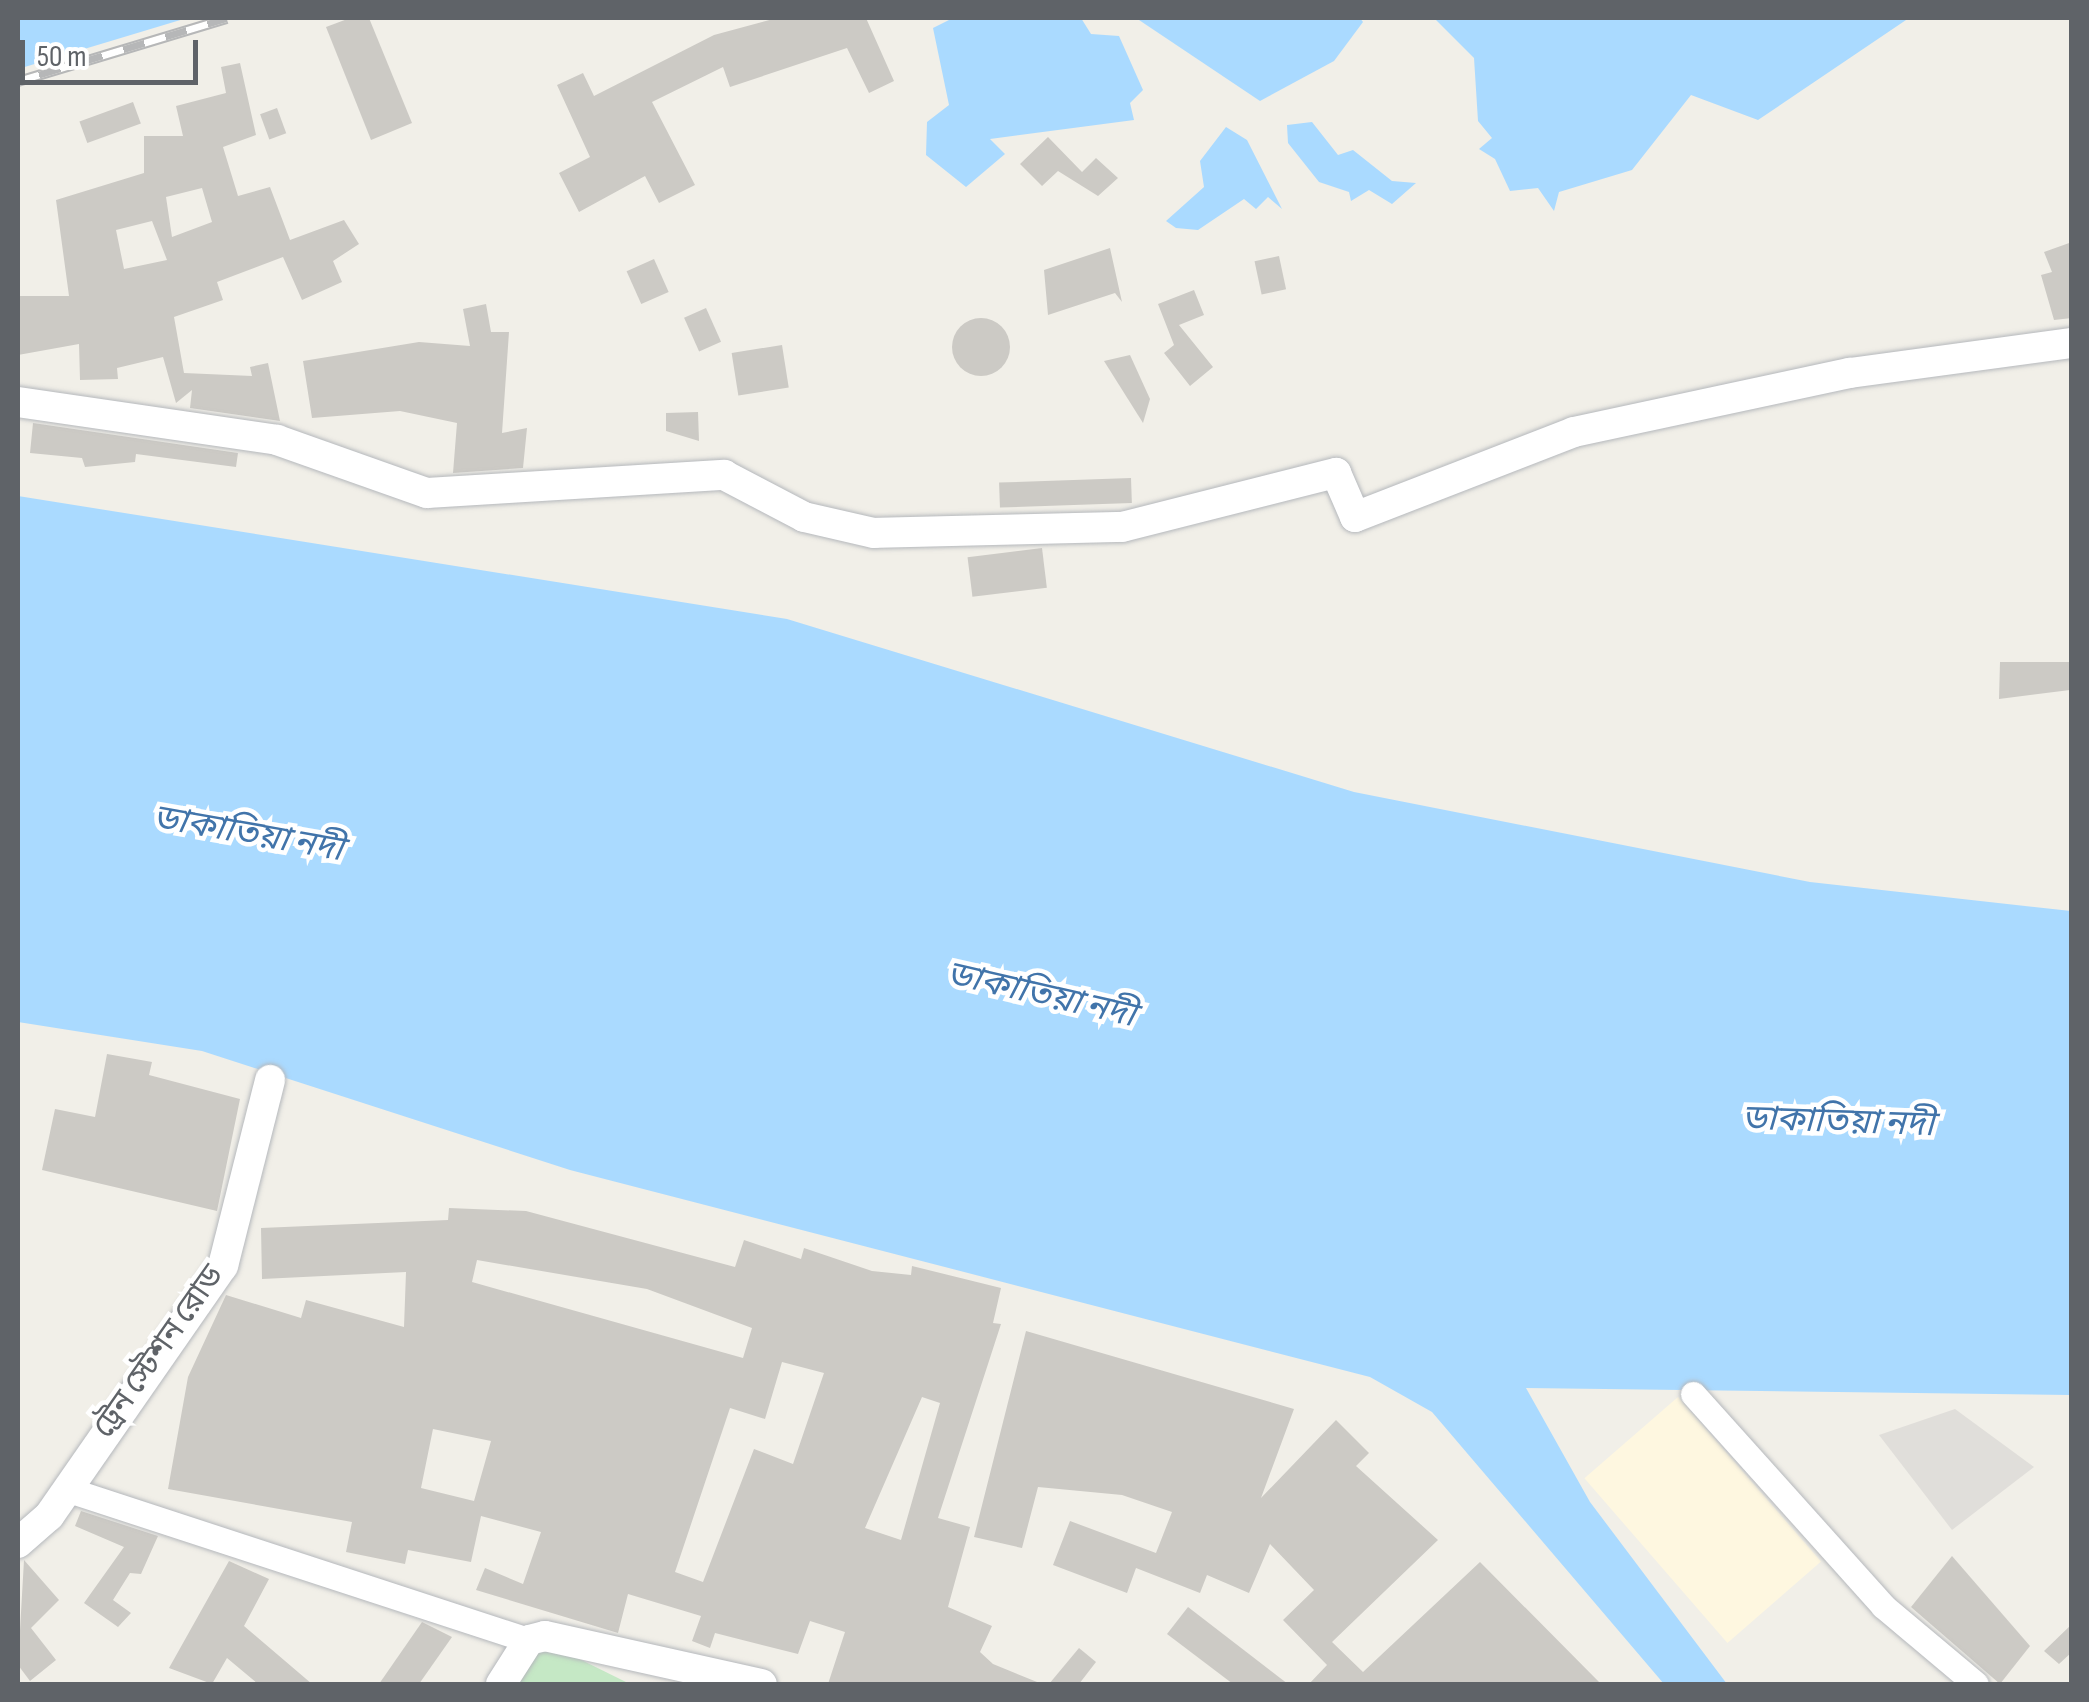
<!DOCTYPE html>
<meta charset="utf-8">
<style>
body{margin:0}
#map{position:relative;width:2089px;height:1702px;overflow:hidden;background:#f1efe8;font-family:"Sofia Sans Condensed","Noto Sans Bengali",sans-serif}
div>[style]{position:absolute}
.commercial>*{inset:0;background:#fef7e0;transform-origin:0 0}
.industrial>*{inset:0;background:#e0deda}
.green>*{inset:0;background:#c5e8c5}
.water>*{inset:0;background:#aadaff}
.building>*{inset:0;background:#cccac5;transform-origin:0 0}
.round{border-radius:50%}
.roads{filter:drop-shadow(0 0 2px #b5b8bc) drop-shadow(0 0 2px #b5b8bc)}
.minor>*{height:25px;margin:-12.5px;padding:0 12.5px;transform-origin:12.5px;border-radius:12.5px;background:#fff}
.tertiary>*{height:30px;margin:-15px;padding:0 15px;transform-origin:15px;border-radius:15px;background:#fff}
.rail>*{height:11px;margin-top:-5.5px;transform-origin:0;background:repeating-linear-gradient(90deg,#fff 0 22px,#b6b7b8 0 44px);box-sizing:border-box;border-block:2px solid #b6b7b8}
span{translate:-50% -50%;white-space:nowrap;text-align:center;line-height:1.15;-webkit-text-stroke:9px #fff;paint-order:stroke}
.street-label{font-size:32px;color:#5f6368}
.water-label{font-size:35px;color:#4174aa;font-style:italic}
.frame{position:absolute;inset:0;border:20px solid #5f6368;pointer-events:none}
.scale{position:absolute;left:20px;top:40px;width:178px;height:45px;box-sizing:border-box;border:5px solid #5f6368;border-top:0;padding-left:12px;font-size:30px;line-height:35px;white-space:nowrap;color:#5f6368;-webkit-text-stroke:8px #fff;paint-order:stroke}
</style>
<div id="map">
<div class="commercial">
<div style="left:1678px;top:1397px;width:218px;height:124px;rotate:49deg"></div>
</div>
<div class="industrial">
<div style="clip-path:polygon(1955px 1409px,2034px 1467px,1952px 1530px,1879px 1435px)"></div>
</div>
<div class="green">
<div style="clip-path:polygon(533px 1636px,630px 1684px,509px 1684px)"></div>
</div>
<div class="water">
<div style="clip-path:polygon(18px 18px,187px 18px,18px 69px)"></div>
<div style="clip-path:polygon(953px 18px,1081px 18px,1091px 34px,1119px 36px,1143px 90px,1130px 103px,1134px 120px,990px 139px,1005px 154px,966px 187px,926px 155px,927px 122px,949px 105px,933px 28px)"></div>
<div style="clip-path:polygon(1136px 18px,1360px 18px,1363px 22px,1334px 61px,1260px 101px)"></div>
<div style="clip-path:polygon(1434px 18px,1909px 18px,1758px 120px,1691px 95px,1632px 170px,1559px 192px,1554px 211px,1538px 188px,1510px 191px,1495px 159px,1479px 149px,1492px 138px,1478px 121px,1474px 58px)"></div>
<div style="clip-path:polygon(1312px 122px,1338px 155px,1353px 150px,1392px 181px,1416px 183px,1392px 204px,1369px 190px,1351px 201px,1349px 192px,1319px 182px,1288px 143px,1287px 125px)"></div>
<div style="clip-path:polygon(1226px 127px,1247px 140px,1282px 209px,1268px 197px,1256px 209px,1244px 199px,1198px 230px,1176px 228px,1166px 221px,1204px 187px,1200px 161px)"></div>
<div style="clip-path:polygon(18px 496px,787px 619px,1354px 792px,1810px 882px,2071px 911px,2071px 1395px,1526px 1388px,1590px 1502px,1727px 1684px,1664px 1684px,1432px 1412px,1370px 1377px,570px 1170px,202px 1051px,18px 1022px)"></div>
</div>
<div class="building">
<div style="clip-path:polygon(350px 18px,369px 18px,412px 123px,371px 140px,326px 27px)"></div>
<div style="clip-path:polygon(777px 18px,866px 18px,894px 81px,869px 93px,847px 48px,730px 87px,723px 67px,652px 102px,695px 185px,659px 203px,645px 176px,579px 212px,559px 173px,590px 157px,557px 85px,583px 73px,594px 96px,714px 35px)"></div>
<div style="clip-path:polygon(evenodd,240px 63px,256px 135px,223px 147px,238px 196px,270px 187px,290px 240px,344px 220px,359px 244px,333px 261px,342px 282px,302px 300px,283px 257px,217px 282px,223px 300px,174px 317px,184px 373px,252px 376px,250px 367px,268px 363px,280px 421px,190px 408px,192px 390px,176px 403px,163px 357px,117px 368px,118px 379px,80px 380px,79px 344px,18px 355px,18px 296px,69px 296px,56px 200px,144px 173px,144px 136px,183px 136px,176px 106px,226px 93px,221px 67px,240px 63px,202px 188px,212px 222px,172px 237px,166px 197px,202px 188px,240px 63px,152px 221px,167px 260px,124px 269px,116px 230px,152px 221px)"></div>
<div style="left:133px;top:102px;width:23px;height:57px;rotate:70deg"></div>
<div style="left:277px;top:108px;width:27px;height:18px;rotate:70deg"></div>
<div style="clip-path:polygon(1048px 137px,1082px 172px,1096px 158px,1118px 178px,1098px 196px,1058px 171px,1042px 186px,1020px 164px)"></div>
<div style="clip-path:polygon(2072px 242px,2072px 318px,2054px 320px,2041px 275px,2052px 272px,2044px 252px)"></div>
<div style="clip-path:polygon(1110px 248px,1122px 302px,1115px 293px,1048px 315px,1044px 270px)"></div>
<div style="left:1279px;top:256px;width:34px;height:25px;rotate:78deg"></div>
<div style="left:654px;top:259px;width:36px;height:30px;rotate:66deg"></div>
<div style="clip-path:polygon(1194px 290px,1204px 315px,1179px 325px,1213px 367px,1190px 386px,1164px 353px,1174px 345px,1158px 304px)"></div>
<div style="clip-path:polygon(486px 304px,491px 332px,509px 332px,502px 433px,527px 428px,523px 468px,453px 473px,457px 423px,400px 411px,312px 418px,303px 361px,419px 342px,470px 346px,463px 309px)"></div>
<div style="left:706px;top:308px;width:37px;height:24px;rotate:66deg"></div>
<div class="round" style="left:952px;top:318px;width:58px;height:58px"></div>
<div style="left:782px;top:345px;width:43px;height:51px;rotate:81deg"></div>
<div style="clip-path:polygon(1130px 355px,1150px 399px,1143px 423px,1104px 361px)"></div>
<div style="clip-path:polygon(698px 412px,699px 441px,666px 431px,666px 413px)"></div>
<div style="clip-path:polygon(33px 423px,238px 453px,236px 467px,136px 454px,135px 462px,85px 467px,82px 458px,30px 453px)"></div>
<div style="left:1131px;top:478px;width:25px;height:132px;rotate:88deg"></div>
<div style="left:1042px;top:548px;width:40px;height:75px;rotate:83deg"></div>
<div style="clip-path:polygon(2000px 662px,2070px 662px,2070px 690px,1999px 699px)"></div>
<div style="clip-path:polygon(107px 1054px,152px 1062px,149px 1075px,240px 1099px,217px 1211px,42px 1170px,55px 1109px,95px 1117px)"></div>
<div style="clip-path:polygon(evenodd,449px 1208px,526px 1211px,735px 1267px,744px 1240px,801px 1259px,804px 1248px,872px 1271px,911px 1275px,912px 1266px,1001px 1288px,993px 1323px,1001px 1324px,938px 1518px,970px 1527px,948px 1607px,992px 1626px,980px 1652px,993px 1664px,1042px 1684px,828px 1684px,845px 1632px,810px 1621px,798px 1654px,715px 1633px,710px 1648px,692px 1641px,701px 1616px,628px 1594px,618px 1633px,476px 1590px,485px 1568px,523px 1584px,541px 1532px,481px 1516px,471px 1562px,408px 1550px,405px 1564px,346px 1552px,352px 1522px,168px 1489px,188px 1377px,226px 1295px,301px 1318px,306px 1300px,404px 1327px,406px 1272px,262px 1279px,261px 1228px,448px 1220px,449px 1208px,477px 1260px,647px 1289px,752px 1328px,743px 1358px,472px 1282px,477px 1260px,449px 1208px,782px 1362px,824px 1373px,793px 1464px,754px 1449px,703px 1582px,675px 1572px,730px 1408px,765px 1419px,782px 1362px,449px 1208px,922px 1397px,940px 1403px,901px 1540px,865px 1528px,922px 1397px,449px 1208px,433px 1429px,491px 1441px,474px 1501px,421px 1488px,433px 1429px)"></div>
<div style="clip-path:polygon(1026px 1331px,1294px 1409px,1261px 1498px,1336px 1420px,1369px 1453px,1356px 1466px,1438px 1540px,1332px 1642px,1363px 1672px,1480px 1562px,1601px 1684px,1309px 1684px,1327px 1665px,1283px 1620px,1314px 1590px,1270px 1544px,1249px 1593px,1207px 1575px,1200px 1593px,1136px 1568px,1127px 1593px,1053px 1565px,1070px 1521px,1156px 1553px,1172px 1512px,1122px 1495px,1038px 1487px,1022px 1548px,974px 1537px)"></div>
<div style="clip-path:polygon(81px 1511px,158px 1536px,141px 1574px,130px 1573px,113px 1600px,131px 1613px,118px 1627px,84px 1603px,124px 1547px,75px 1526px)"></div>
<div style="clip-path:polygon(1952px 1556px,2030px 1646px,2000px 1684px,1911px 1607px)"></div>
<div style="clip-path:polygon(24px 1560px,59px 1600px,31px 1628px,56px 1660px,30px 1681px,18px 1665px)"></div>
<div style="clip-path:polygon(229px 1561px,269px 1579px,244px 1626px,312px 1684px,258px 1684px,227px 1658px,212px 1684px,169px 1668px)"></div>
<div style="clip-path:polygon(1188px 1607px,1288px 1684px,1233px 1684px,1167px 1634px)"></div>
<div style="clip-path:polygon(422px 1622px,452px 1637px,419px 1684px,379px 1684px)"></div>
<div style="clip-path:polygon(2072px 1624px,2072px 1652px,2059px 1664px,2044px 1651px)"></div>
<div style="clip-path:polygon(1079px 1648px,1096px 1662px,1079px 1684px,1049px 1684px)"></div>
</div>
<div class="roads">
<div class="minor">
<div style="left:1693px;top:1394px;width:285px;rotate:48.1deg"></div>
<div style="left:1883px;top:1606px;width:121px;rotate:40deg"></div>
<div style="left:66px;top:1489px;width:487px;rotate:18.1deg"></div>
</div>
<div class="tertiary">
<div style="left:18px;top:402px;width:262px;rotate:8.3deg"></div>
<div style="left:277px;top:440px;width:159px;rotate:19.5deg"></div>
<div style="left:427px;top:493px;width:298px;rotate:-3.5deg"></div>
<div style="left:724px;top:475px;width:90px;rotate:27.7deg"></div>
<div style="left:804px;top:517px;width:72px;rotate:12.9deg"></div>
<div style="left:874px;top:533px;width:248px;rotate:-1.4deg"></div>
<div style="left:1122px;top:527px;width:221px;rotate:-14.2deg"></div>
<div style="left:1336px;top:473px;width:48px;rotate:66.6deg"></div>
<div style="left:1355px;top:517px;width:235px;rotate:-21.2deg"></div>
<div style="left:1574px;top:432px;width:282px;rotate:-12.1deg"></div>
<div style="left:1850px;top:373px;width:224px;rotate:-7.7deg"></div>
<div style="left:18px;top:1543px;width:41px;rotate:-41.1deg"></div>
<div style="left:49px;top:1516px;width:305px;rotate:-55.2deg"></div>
<div style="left:223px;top:1266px;width:192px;rotate:-75.8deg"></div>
<div style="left:501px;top:1684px;width:52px;rotate:-57.5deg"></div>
<div style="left:529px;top:1640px;width:16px;rotate:-14deg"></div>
<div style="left:545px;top:1636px;width:222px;rotate:12.5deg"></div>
</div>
</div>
<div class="rail">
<div style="left:18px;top:81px;width:218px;rotate:-16.8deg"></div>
</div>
<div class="street-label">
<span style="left:159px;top:1352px;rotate:-55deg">ট্রেন স্টেশন রোড</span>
</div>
<div class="water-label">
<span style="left:248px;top:834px;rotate:10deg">ডাকাতিয়া নদী</span>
<span style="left:1041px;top:995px;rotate:13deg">ডাকাতিয়া নদী</span>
<span style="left:1838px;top:1122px;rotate:2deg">ডাকাতিয়া নদী</span>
</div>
<div class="frame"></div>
<div class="scale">50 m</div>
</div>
